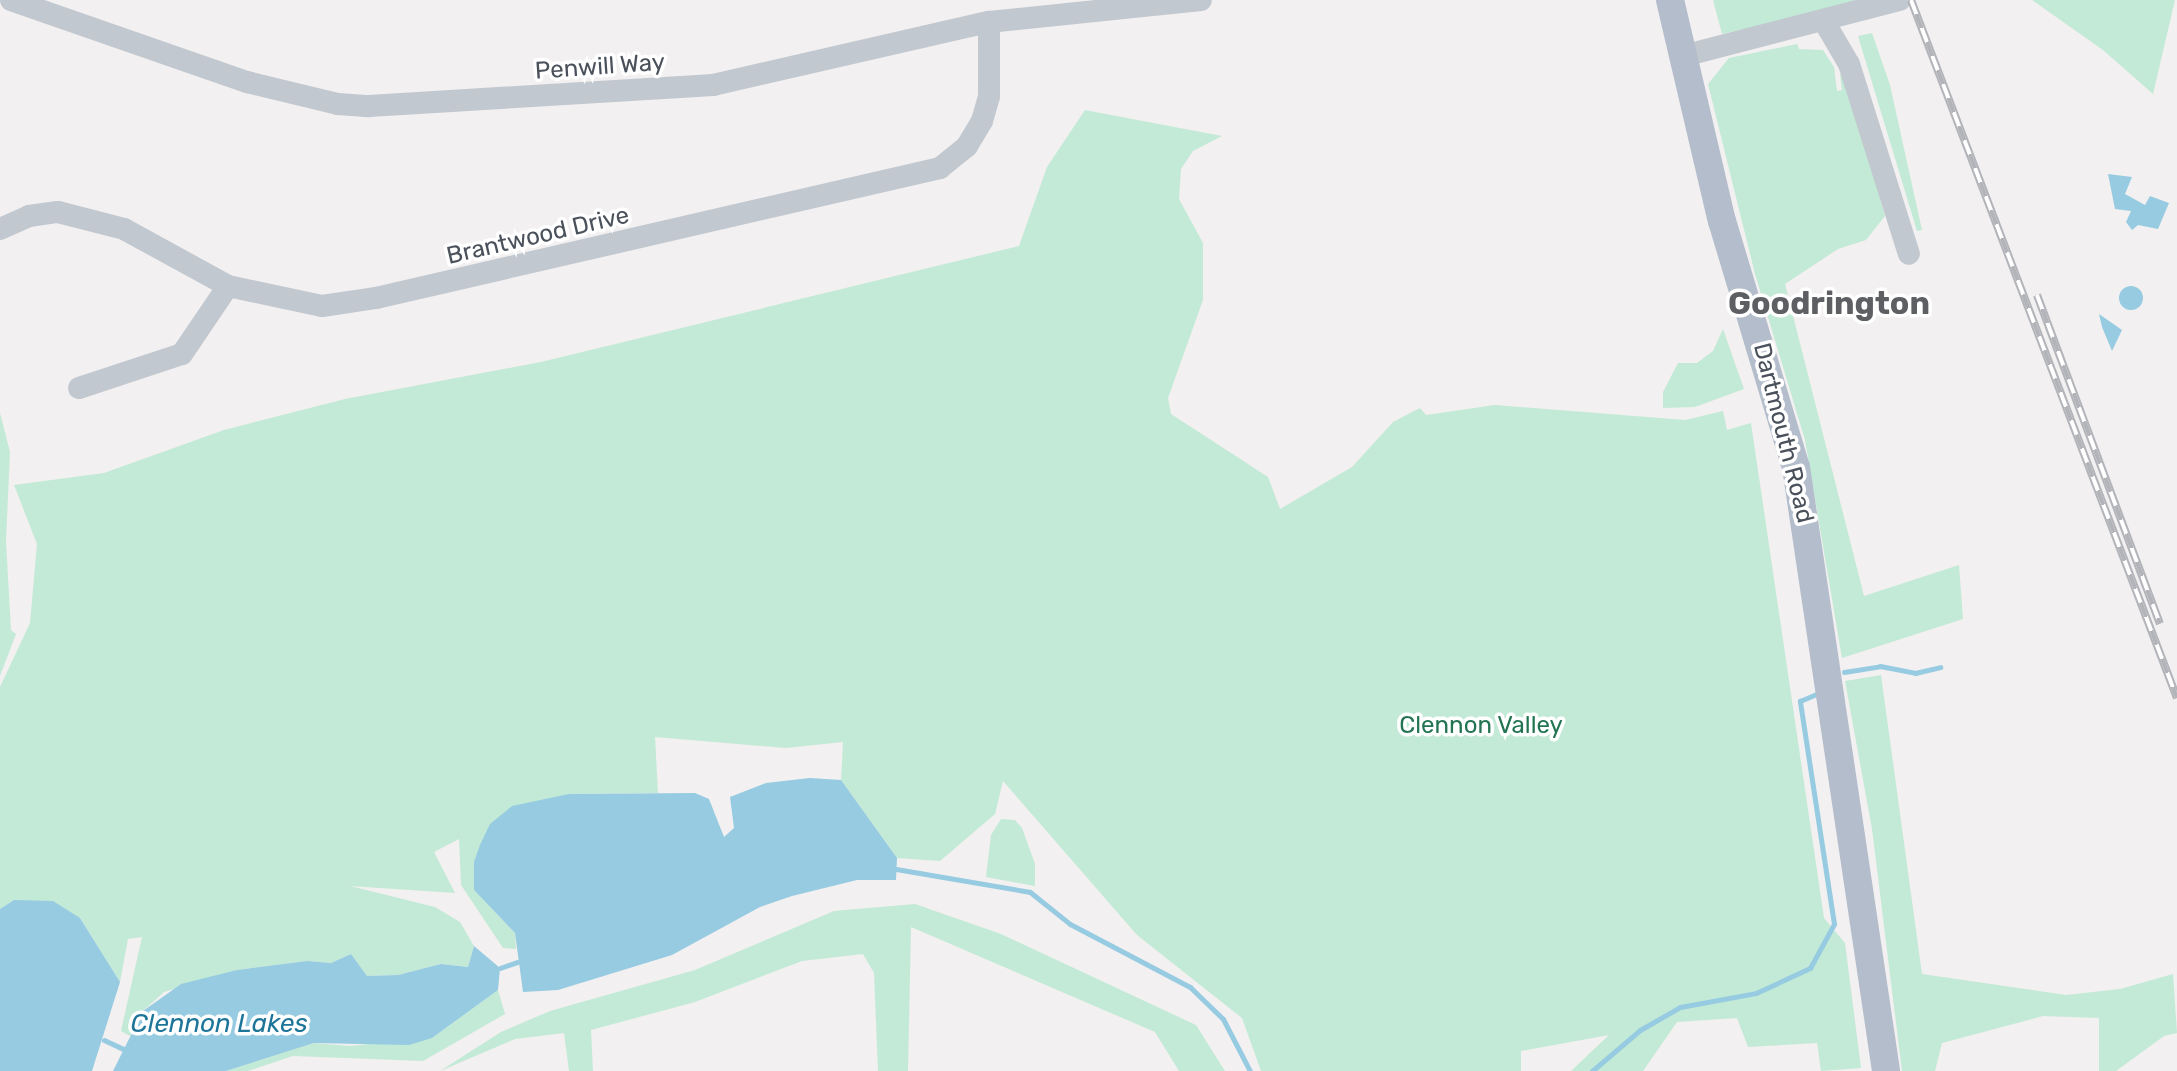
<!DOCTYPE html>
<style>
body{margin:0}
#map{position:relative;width:2177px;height:1071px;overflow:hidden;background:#f2f0f0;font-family:Rubik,sans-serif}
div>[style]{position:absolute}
.green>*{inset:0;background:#c3ead6}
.water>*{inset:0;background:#96cbe1}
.round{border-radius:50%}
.stream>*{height:5px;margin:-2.5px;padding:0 2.5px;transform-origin:2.5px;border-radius:2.5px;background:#96cbe1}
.minor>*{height:22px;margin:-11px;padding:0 11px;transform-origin:11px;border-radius:11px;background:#c2c8cf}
.major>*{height:28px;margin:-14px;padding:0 14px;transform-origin:14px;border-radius:14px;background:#b3bdcb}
.rail>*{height:8px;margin-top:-4px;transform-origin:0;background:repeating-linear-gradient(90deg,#fff 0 15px,#b2b4b9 0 30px);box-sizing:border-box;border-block:2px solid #b2b4b9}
span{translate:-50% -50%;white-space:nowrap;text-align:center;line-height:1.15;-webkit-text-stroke:7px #fff;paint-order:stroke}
.street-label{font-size:24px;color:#4a515b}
.park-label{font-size:24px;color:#237452}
.water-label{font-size:26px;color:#1e759a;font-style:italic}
.district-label{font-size:32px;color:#5d5f63;font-weight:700}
</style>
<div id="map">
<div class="green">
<div style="clip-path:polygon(1713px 0,1865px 0,1866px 3px,1722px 34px)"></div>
<div style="clip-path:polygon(2032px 0,2175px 0,2153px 94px,2103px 50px)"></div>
<div style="clip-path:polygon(1872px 33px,1890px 85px,1922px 230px,1917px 231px,1858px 36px)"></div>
<div style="clip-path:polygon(1797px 44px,1799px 49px,1823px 50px,1834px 67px,1837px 91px,1842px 90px,1840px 74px,1845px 77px,1885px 216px,1866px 240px,1838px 249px,1785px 284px,1864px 596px,1959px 565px,1963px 619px,1842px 658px,1805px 440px,1755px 274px,1708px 84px,1729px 58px)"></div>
<div style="clip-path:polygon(1085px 110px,1222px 136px,1193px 151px,1181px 169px,1179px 199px,1203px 243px,1203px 300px,1168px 398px,1171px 414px,1268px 477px,1280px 509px,1352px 467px,1393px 422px,1420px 408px,1426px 415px,1495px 405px,1685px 420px,1723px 411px,1727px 430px,1751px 423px,1824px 918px,1845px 943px,1861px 1068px,1821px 1071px,1817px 1043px,1748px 1047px,1737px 1018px,1677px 1022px,1643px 1071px,1571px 1071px,1609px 1035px,1521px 1051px,1521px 1071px,1261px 1071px,1242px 1018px,1137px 935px,1003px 781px,995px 814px,940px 861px,897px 858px,841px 780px,843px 742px,786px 748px,655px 737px,658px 793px,569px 794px,474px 890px,515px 933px,516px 949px,503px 948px,461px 885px,459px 839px,434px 852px,455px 893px,350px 886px,435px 907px,460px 922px,474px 946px,468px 967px,441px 964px,398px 975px,367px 976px,351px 954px,331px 963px,307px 961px,237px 970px,164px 992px,143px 1011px,130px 1036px,121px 1031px,142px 937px,128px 939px,120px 982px,80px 918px,14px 900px,0 909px,0 687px,30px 623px,37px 544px,14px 485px,104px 473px,224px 430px,345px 399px,541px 362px,1019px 246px,1047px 167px)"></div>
<div style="clip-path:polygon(1723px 329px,1744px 389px,1695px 407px,1663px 408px,1663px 392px,1678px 363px,1697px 363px,1713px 351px)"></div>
<div style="clip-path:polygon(0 413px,10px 452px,6px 541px,11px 630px,16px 634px,0 676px)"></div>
<div style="clip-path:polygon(1881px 675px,1922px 974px,2066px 995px,2120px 989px,2173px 974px,2177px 1033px,2164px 1036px,2116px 1071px,2099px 1071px,2099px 1018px,2043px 1016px,1942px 1043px,1935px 1071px,1902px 1071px,1872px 829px,1845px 681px)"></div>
<div style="clip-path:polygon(1001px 819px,1015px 820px,1022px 828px,1035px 864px,1035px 886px,986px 877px,991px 835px)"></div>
<div style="clip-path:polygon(915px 904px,1001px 934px,1196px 1025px,1225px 1071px,1179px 1071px,1155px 1032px,911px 927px,908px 1071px,878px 1071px,874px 973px,863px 954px,802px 961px,695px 1002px,591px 1030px,593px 1071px,569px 1071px,564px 1033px,515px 1039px,440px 1071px,501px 1032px,550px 1011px,695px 970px,834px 911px)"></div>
<div style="clip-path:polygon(498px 990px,505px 1014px,423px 1061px,293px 1056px,248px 1071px,226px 1071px,314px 1043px,349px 1046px,432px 1038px)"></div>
</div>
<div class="water">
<div style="clip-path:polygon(2108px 174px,2132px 177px,2125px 194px,2145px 205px,2150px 196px,2169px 203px,2158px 229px,2138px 225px,2132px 230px,2126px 222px,2131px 211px,2115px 209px)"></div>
<div class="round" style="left:2119px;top:286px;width:24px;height:24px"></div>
<div style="clip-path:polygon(2099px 314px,2122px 330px,2112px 351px,2102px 327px)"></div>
<div style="clip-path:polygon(810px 778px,841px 780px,897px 858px,896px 880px,857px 880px,792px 896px,760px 907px,672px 955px,558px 990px,523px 992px,515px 933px,474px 890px,474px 862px,480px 845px,490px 824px,512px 806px,569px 794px,695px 793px,709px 799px,724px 837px,734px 828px,730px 797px,766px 783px)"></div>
<div style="clip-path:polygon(14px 900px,53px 901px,80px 918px,120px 982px,92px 1071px,0 1071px,0 909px)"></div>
<div style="clip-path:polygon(474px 946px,500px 968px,498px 990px,432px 1038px,409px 1045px,314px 1043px,226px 1071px,113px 1071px,143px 1011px,181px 984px,237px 970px,307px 961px,331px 963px,351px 954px,367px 976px,398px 975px,441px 964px,468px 967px)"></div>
</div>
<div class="stream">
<div style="left:1844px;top:672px;width:36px;rotate:-9deg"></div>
<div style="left:1880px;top:666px;width:36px;rotate:11deg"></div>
<div style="left:1915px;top:673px;width:26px;rotate:-13deg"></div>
<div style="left:896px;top:869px;width:136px;rotate:9.7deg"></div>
<div style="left:1030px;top:892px;width:51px;rotate:38.7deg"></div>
<div style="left:1070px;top:924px;width:136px;rotate:27.7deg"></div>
<div style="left:1190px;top:987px;width:46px;rotate:44.1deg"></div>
<div style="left:1223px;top:1019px;width:59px;rotate:62.6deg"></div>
<div style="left:500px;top:968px;width:18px;rotate:-19deg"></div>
<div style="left:104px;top:1040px;width:21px;rotate:25deg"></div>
<div style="left:1592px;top:1071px;width:63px;rotate:-40.5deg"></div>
<div style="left:1640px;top:1030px;width:46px;rotate:-29.9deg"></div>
<div style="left:1680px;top:1007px;width:77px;rotate:-10.4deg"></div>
<div style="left:1756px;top:993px;width:60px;rotate:-24.8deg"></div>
<div style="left:1810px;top:968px;width:50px;rotate:-61.4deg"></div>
<div style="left:1834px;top:924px;width:226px;rotate:-98.7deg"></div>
<div style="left:1800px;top:701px;width:21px;rotate:-23deg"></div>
</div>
<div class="minor">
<div style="left:11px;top:0;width:250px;rotate:19.2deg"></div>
<div style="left:247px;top:82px;width:94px;rotate:13.6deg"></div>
<div style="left:338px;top:104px;width:31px;rotate:4deg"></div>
<div style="left:369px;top:106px;width:345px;rotate:-3.5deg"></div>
<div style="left:713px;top:85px;width:283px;rotate:-12.9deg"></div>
<div style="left:989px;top:22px;width:213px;rotate:-5.9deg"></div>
<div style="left:1825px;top:23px;width:48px;rotate:59.7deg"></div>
<div style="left:1849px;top:64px;width:199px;rotate:72.5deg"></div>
<div style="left:1683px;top:56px;width:224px;rotate:-14.5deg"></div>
<div style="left:0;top:229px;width:32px;rotate:-24deg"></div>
<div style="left:29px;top:216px;width:29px;rotate:-8deg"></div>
<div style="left:58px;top:212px;width:68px;rotate:14.4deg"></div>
<div style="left:124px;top:229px;width:119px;rotate:28.7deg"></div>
<div style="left:228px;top:286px;width:96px;rotate:12deg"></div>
<div style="left:322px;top:306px;width:55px;rotate:-8.4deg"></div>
<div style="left:376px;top:298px;width:579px;rotate:-12.98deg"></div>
<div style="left:940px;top:168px;width:35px;rotate:-39deg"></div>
<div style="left:967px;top:146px;width:29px;rotate:-59deg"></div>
<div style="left:982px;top:121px;width:26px;rotate:-74deg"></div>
<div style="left:989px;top:96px;width:74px;rotate:-90deg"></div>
<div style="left:79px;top:388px;width:108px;rotate:-18.3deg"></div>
<div style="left:182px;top:354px;width:82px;rotate:-55.9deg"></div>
</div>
<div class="major">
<div style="left:1670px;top:0;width:227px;rotate:76.8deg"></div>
<div style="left:1722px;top:221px;width:257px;rotate:73.3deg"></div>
<div style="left:1796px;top:467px;width:611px;rotate:81.52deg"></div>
</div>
<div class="rail">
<div style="left:1911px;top:0;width:747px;rotate:69.14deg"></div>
<div style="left:2037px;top:295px;width:351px;rotate:69.5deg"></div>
</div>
<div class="street-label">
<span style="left:600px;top:67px;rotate:-4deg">Penwill Way</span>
<span style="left:538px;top:236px;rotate:-13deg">Brantwood Drive</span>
<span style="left:1783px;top:433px;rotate:76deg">Dartmouth Road</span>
</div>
<div class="park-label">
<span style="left:1481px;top:726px">Clennon Valley</span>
</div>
<div class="water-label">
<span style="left:219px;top:1024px">Clennon Lakes</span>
</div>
<div class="district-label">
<span style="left:1829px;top:303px">Goodrington</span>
</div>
</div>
